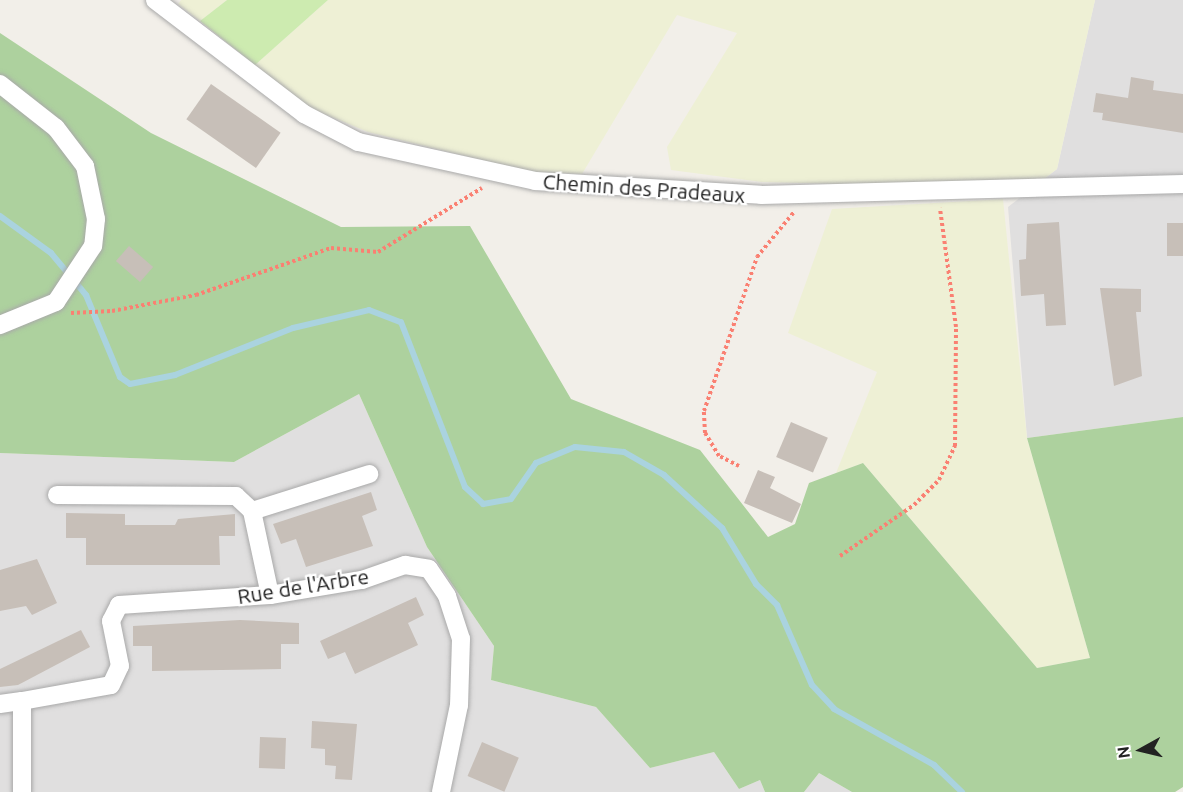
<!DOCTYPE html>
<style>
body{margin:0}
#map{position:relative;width:1183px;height:792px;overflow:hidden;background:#f2efe9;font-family:Ubuntu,sans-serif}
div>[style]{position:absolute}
.residential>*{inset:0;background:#e0dfdf}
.farmland>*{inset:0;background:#eef0d5}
.grass>*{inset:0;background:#cdebb0}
.forest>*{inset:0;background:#add19e}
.stream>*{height:6px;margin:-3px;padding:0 3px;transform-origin:3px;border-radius:3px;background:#aad3df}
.building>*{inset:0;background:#c7bfb8;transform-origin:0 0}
.path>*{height:4px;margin-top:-2px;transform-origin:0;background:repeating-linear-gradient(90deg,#fa8072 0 3px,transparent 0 6px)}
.roads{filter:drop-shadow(0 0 2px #a9a9a9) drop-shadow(0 0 2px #a9a9a9)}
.street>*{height:18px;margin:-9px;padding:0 9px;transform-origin:9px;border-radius:9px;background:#fff}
span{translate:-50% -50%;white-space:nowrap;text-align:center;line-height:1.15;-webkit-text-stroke:4.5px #fff;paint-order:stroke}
.street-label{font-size:21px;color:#222}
.north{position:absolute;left:1111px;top:720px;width:60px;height:60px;-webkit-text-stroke:4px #fff;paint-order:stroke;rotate:262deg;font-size:16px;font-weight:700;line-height:24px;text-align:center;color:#222}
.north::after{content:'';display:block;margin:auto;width:21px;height:27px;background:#222;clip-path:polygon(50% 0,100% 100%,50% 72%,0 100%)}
</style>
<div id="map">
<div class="residential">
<div style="clip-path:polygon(1095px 0,1183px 0,1183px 417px,1027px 438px,1008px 207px,1057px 169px)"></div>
<div style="clip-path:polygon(359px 394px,427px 547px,494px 646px,491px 680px,596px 707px,650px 768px,714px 752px,739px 789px,760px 780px,765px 792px,0 792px,0 453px,234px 462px)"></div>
<div style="clip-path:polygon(819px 773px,852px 792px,804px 792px)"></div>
</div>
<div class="farmland">
<div style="clip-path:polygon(181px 0,227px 0,200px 21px,178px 4px)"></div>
<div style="clip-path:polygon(328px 0,1095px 0,1057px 169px,1044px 179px,878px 185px,762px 182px,671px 170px,667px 147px,737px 33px,677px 15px,582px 174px,530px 172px,368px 132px,310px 108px,255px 65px)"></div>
<div style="clip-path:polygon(1003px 199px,1027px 438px,1090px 658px,1037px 668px,863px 463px,836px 473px,877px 372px,788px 333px,832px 209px)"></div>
</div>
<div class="grass">
<div style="clip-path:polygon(227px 0,328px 0,255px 65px,200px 21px)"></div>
</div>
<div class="forest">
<div style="clip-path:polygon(0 33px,151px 133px,341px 227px,470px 226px,571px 399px,700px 450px,768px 537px,795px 524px,809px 483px,863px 463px,1037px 668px,1090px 658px,1027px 438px,1183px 417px,1183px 787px,1175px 792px,852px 792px,819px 773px,804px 792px,765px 792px,760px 780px,739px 789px,714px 752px,650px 768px,596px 707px,491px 680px,494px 646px,427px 547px,359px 394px,234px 462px,0 453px)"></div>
</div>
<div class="stream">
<div style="left:0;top:216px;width:63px;rotate:36deg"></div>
<div style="left:51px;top:253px;width:55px;rotate:50.2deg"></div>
<div style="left:86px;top:295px;width:89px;rotate:67.5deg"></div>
<div style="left:120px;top:377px;width:12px;rotate:35deg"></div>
<div style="left:130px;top:384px;width:46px;rotate:-11.3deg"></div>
<div style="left:175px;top:375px;width:127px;rotate:-21.7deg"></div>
<div style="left:293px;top:328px;width:78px;rotate:-13.3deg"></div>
<div style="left:369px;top:310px;width:34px;rotate:21deg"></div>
<div style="left:401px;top:322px;width:177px;rotate:68.8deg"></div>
<div style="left:465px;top:487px;width:25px;rotate:43deg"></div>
<div style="left:483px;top:504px;width:28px;rotate:-10deg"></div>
<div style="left:511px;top:499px;width:44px;rotate:-55.2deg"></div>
<div style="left:536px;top:463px;width:42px;rotate:-22.3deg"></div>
<div style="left:575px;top:447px;width:49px;rotate:5.8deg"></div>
<div style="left:624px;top:452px;width:46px;rotate:29.9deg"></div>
<div style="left:664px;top:475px;width:79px;rotate:42.4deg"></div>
<div style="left:722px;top:528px;width:66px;rotate:58.7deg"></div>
<div style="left:756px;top:584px;width:30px;rotate:45deg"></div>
<div style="left:777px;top:605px;width:87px;rotate:66.4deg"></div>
<div style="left:812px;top:685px;width:33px;rotate:47deg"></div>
<div style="left:834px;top:709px;width:115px;rotate:29.2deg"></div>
<div style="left:934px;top:765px;width:39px;rotate:44deg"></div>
</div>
<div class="building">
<div style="clip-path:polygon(1131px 77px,1154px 81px,1153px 90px,1183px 94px,1183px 133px,1102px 120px,1103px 113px,1093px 112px,1096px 93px,1128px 98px)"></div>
<div style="left:211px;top:84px;width:85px;height:43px;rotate:35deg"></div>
<div style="clip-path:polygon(1059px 222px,1066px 325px,1046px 326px,1044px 294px,1021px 296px,1019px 260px,1026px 259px,1027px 224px)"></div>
<div style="left:1167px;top:223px;width:16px;height:33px"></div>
<div style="left:129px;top:246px;width:32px;height:20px;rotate:41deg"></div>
<div style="clip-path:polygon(1100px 288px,1141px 289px,1141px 312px,1136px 312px,1142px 376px,1114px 386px)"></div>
<div style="left:791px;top:422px;width:40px;height:38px;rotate:23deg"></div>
<div style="clip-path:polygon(758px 470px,775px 477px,770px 488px,801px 504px,792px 523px,744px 503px)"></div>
<div style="clip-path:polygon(371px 492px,377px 510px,362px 516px,373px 546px,306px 567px,296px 539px,281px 544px,273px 524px)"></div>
<div style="clip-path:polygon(66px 513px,125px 514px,125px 525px,175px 525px,178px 519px,235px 514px,235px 536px,219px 536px,220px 565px,86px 565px,86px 538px,66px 538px)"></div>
<div style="clip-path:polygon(37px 559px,57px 603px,32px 615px,26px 606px,0 611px,0 570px)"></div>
<div style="clip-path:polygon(416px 597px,424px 615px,408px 623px,418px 645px,355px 674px,345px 652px,328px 659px,320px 641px)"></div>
<div style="clip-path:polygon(240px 620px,299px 623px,299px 644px,281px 644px,281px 669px,152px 671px,152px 646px,133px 646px,133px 626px)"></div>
<div style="clip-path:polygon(81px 630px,90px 647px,18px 685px,0 687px,0 669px)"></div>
<div style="clip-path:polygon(312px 721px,357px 724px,352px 780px,335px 779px,336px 766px,325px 765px,325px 749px,311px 748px)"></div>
<div style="left:260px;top:737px;width:26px;height:31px;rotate:2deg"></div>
<div style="left:482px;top:742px;width:40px;height:37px;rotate:23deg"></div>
</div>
<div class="path">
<div style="left:71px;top:313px;width:41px;rotate:-2.8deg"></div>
<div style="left:112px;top:311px;width:86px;rotate:-10.8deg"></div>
<div style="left:196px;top:295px;width:143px;rotate:-19.2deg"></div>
<div style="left:331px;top:248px;width:47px;rotate:4.9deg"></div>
<div style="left:378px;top:252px;width:122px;rotate:-31.6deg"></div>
<div style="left:739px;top:466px;width:22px;rotate:-153deg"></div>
<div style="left:719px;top:456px;width:27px;rotate:-121deg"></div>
<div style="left:705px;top:433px;width:22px;rotate:-93deg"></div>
<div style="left:704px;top:411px;width:163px;rotate:-71deg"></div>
<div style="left:757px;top:257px;width:58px;rotate:-50.6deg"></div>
<div style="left:840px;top:556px;width:90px;rotate:-34.6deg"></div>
<div style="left:914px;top:505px;width:35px;rotate:-45deg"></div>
<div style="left:939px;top:480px;width:38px;rotate:-65deg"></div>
<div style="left:955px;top:446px;width:119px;rotate:-89.5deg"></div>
<div style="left:956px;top:327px;width:120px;rotate:-97.7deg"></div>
</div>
<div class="roads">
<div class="street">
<div style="left:155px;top:0;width:188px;rotate:37.4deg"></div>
<div style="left:304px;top:114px;width:61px;rotate:27.4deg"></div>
<div style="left:358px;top:142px;width:181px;rotate:12.4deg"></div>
<div style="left:535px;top:181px;width:226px;rotate:3.5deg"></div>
<div style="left:761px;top:195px;width:422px;rotate:-1.5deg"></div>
<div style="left:0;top:84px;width:71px;rotate:38.2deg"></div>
<div style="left:56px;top:128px;width:48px;rotate:52.7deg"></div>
<div style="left:85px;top:166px;width:54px;rotate:78.3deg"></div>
<div style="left:96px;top:219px;width:27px;rotate:96deg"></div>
<div style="left:93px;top:246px;width:67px;rotate:123.5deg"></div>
<div style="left:56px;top:302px;width:61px;rotate:157.7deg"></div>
<div style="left:57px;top:495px;width:179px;rotate:0.3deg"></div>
<div style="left:236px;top:496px;width:22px;rotate:43deg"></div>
<div style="left:252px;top:511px;width:86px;rotate:77.9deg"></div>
<div style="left:252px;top:511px;width:123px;rotate:-17.5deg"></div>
<div style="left:22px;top:701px;width:90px;rotate:-10.2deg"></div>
<div style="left:111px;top:685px;width:21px;rotate:-65deg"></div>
<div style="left:120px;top:666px;width:46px;rotate:-101.3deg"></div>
<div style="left:111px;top:621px;width:18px;rotate:-63deg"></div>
<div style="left:119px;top:605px;width:151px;rotate:-3.8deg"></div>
<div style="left:270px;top:595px;width:93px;rotate:-9.3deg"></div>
<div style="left:362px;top:580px;width:46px;rotate:-19.2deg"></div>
<div style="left:405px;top:565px;width:24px;rotate:9deg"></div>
<div style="left:429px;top:569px;width:32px;rotate:56deg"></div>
<div style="left:447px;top:596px;width:45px;rotate:72deg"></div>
<div style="left:461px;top:639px;width:66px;rotate:91.7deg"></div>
<div style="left:459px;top:705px;width:89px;rotate:101.7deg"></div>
<div style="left:0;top:704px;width:22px;rotate:-8deg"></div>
<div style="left:22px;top:701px;width:91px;rotate:90deg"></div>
</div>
</div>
<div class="street-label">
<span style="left:644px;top:188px;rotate:4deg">Chemin des Pradeaux</span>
<span style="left:303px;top:586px;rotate:-9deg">Rue de l'Arbre</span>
</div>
<div class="north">N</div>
</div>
